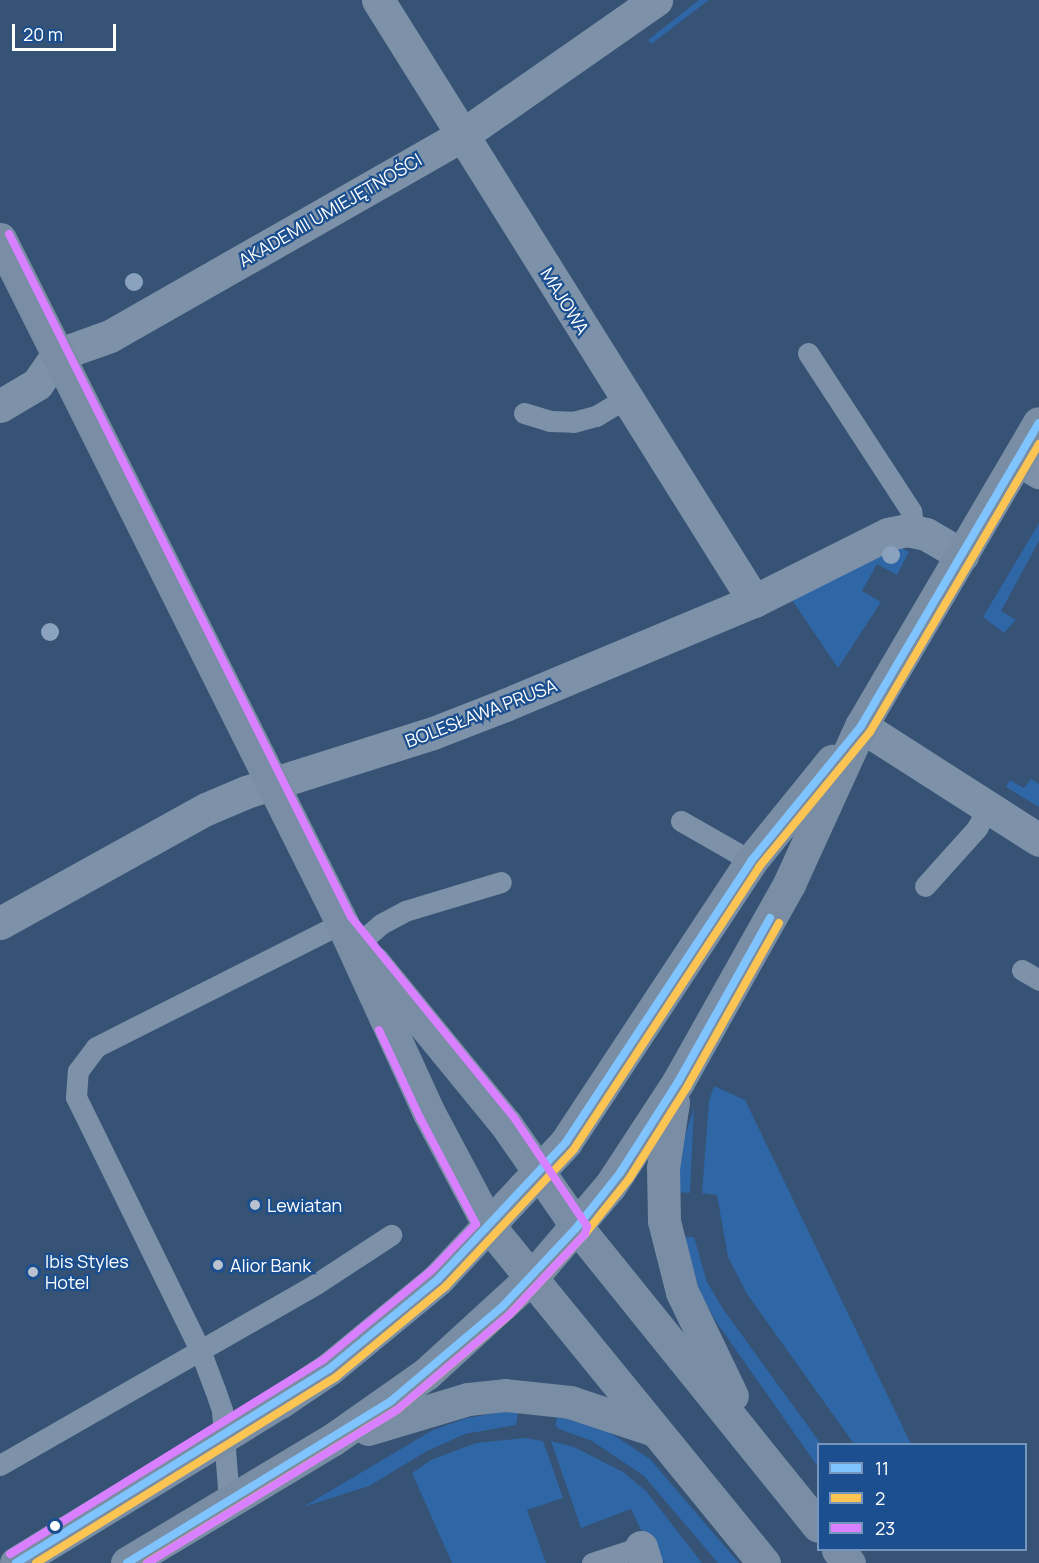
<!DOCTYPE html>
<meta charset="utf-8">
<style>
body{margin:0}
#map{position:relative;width:1039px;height:1563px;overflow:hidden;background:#365274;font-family:Manrope,sans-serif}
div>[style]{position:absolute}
.green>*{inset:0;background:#2f66a5}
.lane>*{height:21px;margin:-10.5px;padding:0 10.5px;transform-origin:10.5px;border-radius:10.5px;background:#7d92a8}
.street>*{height:33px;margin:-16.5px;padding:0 16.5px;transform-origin:16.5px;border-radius:16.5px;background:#7d92a8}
.secondary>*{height:33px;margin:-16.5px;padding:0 16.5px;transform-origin:16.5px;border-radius:16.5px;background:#798da4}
.bus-1>*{height:8px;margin:-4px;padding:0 4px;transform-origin:4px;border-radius:4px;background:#80c4ff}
.bus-2>*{height:8px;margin:-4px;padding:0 4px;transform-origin:4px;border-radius:4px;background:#fcc553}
.bus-3>*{height:8px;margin:-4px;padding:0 4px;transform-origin:4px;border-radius:4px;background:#d880ff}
.trees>*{width:18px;height:18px;margin:-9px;border-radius:50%;background:#8aa2be}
.dots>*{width:16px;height:16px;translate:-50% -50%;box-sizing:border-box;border:3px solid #1b4f8f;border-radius:50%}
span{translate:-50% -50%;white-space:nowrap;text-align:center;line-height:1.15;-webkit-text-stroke:4.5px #1b4f8f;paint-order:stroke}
.street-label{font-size:18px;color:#fff}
.poi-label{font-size:18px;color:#fff}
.left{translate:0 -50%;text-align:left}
.legend{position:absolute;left:817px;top:1443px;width:210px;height:108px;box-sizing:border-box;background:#1b4f8f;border:2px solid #7695bc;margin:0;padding:8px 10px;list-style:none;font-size:18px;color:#fff}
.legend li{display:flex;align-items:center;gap:12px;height:30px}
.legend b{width:30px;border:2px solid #7695bc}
.scale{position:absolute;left:12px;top:24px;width:104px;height:27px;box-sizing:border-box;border:3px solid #fff;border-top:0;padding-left:8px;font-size:18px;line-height:21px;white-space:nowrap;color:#fff;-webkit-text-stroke:4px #1b4f8f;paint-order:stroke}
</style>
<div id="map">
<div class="green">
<div style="clip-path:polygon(699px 0,709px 0,651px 44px,648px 40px)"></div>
<div style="clip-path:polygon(1039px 523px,1039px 541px,1001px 611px,1016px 620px,1004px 633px,983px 617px)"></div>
<div style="clip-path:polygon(897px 545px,909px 552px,897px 575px,877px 564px,862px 591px,881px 602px,838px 668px,788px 594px)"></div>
<div style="clip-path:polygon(1031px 779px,1039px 784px,1039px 807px,1006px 787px,1010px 780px,1024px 788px)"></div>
<div style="clip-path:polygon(714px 1086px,745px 1100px,911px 1444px,854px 1444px,747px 1294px,728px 1257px,717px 1195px,702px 1193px,709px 1101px)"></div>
<div style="clip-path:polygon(694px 1108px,690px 1193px,679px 1192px,681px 1148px)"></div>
<div style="clip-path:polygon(682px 1237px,694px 1237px,707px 1282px,723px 1309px,821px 1444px,818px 1467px,715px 1320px,701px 1294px)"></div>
<div style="clip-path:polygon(502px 1412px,518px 1412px,516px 1425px,465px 1434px,427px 1451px,369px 1486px,303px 1507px,433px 1430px,467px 1418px)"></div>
<div style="clip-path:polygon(558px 1415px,609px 1432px,650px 1459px,739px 1563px,718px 1563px,644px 1476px,592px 1441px,559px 1429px,555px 1425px)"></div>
<div style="clip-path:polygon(524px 1438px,543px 1441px,563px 1498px,527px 1510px,546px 1563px,452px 1563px,412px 1473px,431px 1460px,476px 1443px)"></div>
<div style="clip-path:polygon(551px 1441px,574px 1447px,623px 1472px,646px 1491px,702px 1563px,665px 1563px,653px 1555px,631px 1509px,581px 1528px)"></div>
</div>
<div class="lane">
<div style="left:808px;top:353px;width:189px;rotate:56.9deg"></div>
<div style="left:911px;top:511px;width:20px;rotate:81deg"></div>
<div style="left:524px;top:413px;width:27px;rotate:17deg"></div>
<div style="left:550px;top:421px;width:23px;rotate:2deg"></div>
<div style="left:573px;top:422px;width:24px;rotate:-15deg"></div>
<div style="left:596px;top:416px;width:35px;rotate:-31deg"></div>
<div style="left:681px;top:821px;width:81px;rotate:29.7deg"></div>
<div style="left:925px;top:886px;width:78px;rotate:-48.1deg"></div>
<div style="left:977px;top:828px;width:24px;rotate:-62deg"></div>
<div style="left:358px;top:944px;width:30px;rotate:-41deg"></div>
<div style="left:381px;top:924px;width:27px;rotate:-28deg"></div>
<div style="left:405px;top:911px;width:100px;rotate:-16.8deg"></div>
<div style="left:1022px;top:970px;width:20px;rotate:30deg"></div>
<div style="left:0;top:1465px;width:364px;rotate:-29.8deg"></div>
<div style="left:316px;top:1284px;width:90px;rotate:-33.2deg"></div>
<div style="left:229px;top:1501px;width:91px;rotate:-94.4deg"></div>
<div style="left:222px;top:1410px;width:21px;rotate:-109deg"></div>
<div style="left:215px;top:1390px;width:43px;rotate:-110.6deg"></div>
<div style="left:200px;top:1350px;width:282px;rotate:-116.1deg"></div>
<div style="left:76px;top:1097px;width:26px;rotate:-86deg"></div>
<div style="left:78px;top:1071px;width:30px;rotate:-53deg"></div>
<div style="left:96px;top:1047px;width:275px;rotate:-26.8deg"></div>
<div style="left:592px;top:1563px;width:52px;rotate:-18.1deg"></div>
</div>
<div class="street">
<div style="left:378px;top:0;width:709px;rotate:57.97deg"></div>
<div style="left:0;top:406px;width:43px;rotate:-30.7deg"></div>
<div style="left:37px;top:384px;width:35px;rotate:-55deg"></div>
<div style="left:57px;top:355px;width:56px;rotate:-19.7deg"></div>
<div style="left:110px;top:336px;width:404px;rotate:-29.7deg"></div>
<div style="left:461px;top:136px;width:238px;rotate:-34.9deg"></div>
<div style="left:1018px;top:459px;width:25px;rotate:32deg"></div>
<div style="left:861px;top:726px;width:211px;rotate:32.6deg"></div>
<div style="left:0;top:923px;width:235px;rotate:-29deg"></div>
<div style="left:206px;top:809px;width:43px;rotate:-23deg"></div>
<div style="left:246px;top:792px;width:196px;rotate:-17.5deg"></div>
<div style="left:433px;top:733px;width:77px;rotate:-21.3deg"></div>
<div style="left:505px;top:705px;width:270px;rotate:-22.7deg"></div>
<div style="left:754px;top:601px;width:150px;rotate:-26.6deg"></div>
<div style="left:888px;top:534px;width:19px;rotate:-12deg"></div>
<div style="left:907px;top:530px;width:19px;rotate:12deg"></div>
<div style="left:926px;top:534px;width:42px;rotate:30.3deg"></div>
<div style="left:641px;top:1547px;width:17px;rotate:73deg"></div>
</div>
<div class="secondary">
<div style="left:0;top:239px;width:765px;rotate:63.43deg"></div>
<div style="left:342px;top:923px;width:209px;rotate:65.4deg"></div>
<div style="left:429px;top:1113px;width:128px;rotate:62deg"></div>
<div style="left:489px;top:1226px;width:435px;rotate:50.8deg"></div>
<div style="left:373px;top:962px;width:208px;rotate:50.7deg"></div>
<div style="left:505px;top:1123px;width:126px;rotate:55.3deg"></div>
<div style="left:577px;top:1227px;width:384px;rotate:51.1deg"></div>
<div style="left:673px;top:1102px;width:67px;rotate:98.6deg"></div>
<div style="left:663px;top:1168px;width:53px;rotate:88.9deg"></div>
<div style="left:664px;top:1221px;width:73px;rotate:75.8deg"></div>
<div style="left:682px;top:1292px;width:115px;rotate:64.3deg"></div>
<div style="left:368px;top:1429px;width:104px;rotate:-16.7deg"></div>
<div style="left:468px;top:1399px;width:37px;rotate:-6deg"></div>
<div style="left:505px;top:1395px;width:65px;rotate:6.1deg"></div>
<div style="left:570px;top:1402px;width:89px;rotate:18.4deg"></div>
<div style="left:838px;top:1550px;width:17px;rotate:50deg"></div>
<div style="left:16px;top:1563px;width:309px;rotate:-31.4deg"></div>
<div style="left:280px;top:1402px;width:59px;rotate:-34deg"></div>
<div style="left:329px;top:1369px;width:141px;rotate:-39.5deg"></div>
<div style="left:438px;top:1279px;width:187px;rotate:-46.9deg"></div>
<div style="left:566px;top:1142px;width:336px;rotate:-56.6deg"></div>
<div style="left:751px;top:861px;width:129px;rotate:-51deg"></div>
<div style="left:127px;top:1563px;width:239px;rotate:-31deg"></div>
<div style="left:332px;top:1440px;width:115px;rotate:-35.1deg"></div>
<div style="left:426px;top:1374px;width:145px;rotate:-42.5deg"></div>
<div style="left:533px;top:1276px;width:118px;rotate:-49.5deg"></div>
<div style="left:610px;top:1186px;width:124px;rotate:-56.8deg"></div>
<div style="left:678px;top:1082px;width:227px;rotate:-60.7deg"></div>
<div style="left:789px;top:884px;width:174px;rotate:-65.5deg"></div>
<div style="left:861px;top:726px;width:351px;rotate:-59.6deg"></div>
</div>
<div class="bus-1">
<div style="left:16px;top:1563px;width:368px;rotate:-31.8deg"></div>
<div style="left:329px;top:1369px;width:141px;rotate:-39.5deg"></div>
<div style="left:438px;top:1279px;width:187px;rotate:-46.9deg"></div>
<div style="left:566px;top:1142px;width:336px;rotate:-56.6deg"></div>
<div style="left:751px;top:861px;width:174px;rotate:-50.8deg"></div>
<div style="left:861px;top:726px;width:351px;rotate:-59.6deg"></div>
<div style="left:127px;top:1563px;width:310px;rotate:-31.5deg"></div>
<div style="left:391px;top:1401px;width:145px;rotate:-40.3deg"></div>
<div style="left:502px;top:1307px;width:110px;rotate:-46.8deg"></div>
<div style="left:577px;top:1227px;width:69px;rotate:-51.5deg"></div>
<div style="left:620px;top:1173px;width:108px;rotate:-57.5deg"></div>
<div style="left:678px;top:1082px;width:188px;rotate:-60.7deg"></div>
</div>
<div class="bus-2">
<div style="left:36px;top:1563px;width:353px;rotate:-31.8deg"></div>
<div style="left:336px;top:1377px;width:143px;rotate:-39.6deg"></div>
<div style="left:446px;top:1286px;width:187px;rotate:-46.9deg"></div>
<div style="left:574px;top:1149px;width:337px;rotate:-56.7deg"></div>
<div style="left:759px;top:867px;width:175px;rotate:-50.6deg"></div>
<div style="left:870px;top:732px;width:334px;rotate:-59.6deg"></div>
<div style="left:147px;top:1563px;width:293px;rotate:-31.5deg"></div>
<div style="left:397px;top:1410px;width:148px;rotate:-40.3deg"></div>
<div style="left:510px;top:1314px;width:110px;rotate:-46.8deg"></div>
<div style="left:585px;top:1234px;width:70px;rotate:-51.3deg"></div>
<div style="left:629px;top:1179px;width:109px;rotate:-57.8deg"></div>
<div style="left:687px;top:1087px;width:188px;rotate:-60.7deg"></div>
</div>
<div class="bus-3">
<div style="left:9px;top:234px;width:764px;rotate:63.4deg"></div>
<div style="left:351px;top:917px;width:257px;rotate:50.9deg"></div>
<div style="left:513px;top:1116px;width:133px;rotate:56.1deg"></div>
<div style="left:587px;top:1226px;width:8px;rotate:104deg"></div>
<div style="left:585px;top:1234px;width:110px;rotate:133.2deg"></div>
<div style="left:510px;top:1314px;width:148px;rotate:139.7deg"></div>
<div style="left:397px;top:1410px;width:293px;rotate:148.5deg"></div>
<div style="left:10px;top:1554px;width:368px;rotate:-31.8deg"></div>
<div style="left:323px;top:1360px;width:140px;rotate:-39.5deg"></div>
<div style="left:431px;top:1271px;width:65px;rotate:-46.2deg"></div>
<div style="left:476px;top:1224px;width:120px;rotate:-117.8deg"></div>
<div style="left:420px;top:1118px;width:97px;rotate:-115deg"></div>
</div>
<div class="trees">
<div style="left:134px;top:282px"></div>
<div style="left:891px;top:555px"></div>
<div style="left:50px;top:632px"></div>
</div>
<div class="dots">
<div style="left:255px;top:1205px;background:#b9c2ce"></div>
<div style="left:218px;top:1265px;background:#b9c2ce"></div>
<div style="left:33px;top:1272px;background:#b9c2ce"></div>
<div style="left:55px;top:1526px;background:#fff"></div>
</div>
<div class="street-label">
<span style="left:330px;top:210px;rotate:-30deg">AKADEMII UMIEJĘTNOŚCI</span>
<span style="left:565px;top:301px;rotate:58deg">MAJOWA</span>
<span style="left:481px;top:713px;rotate:-21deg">BOLESŁAWA PRUSA</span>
</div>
<div class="poi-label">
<span class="left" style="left:267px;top:1205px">Lewiatan</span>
<span class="left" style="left:45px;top:1272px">Ibis Styles<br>Hotel</span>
<span class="left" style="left:230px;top:1265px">Alior Bank</span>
</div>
<ul class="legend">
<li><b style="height:8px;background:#80c4ff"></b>11</li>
<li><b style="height:8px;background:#fcc553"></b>2</li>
<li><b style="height:8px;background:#d880ff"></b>23</li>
</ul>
<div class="scale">20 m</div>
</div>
